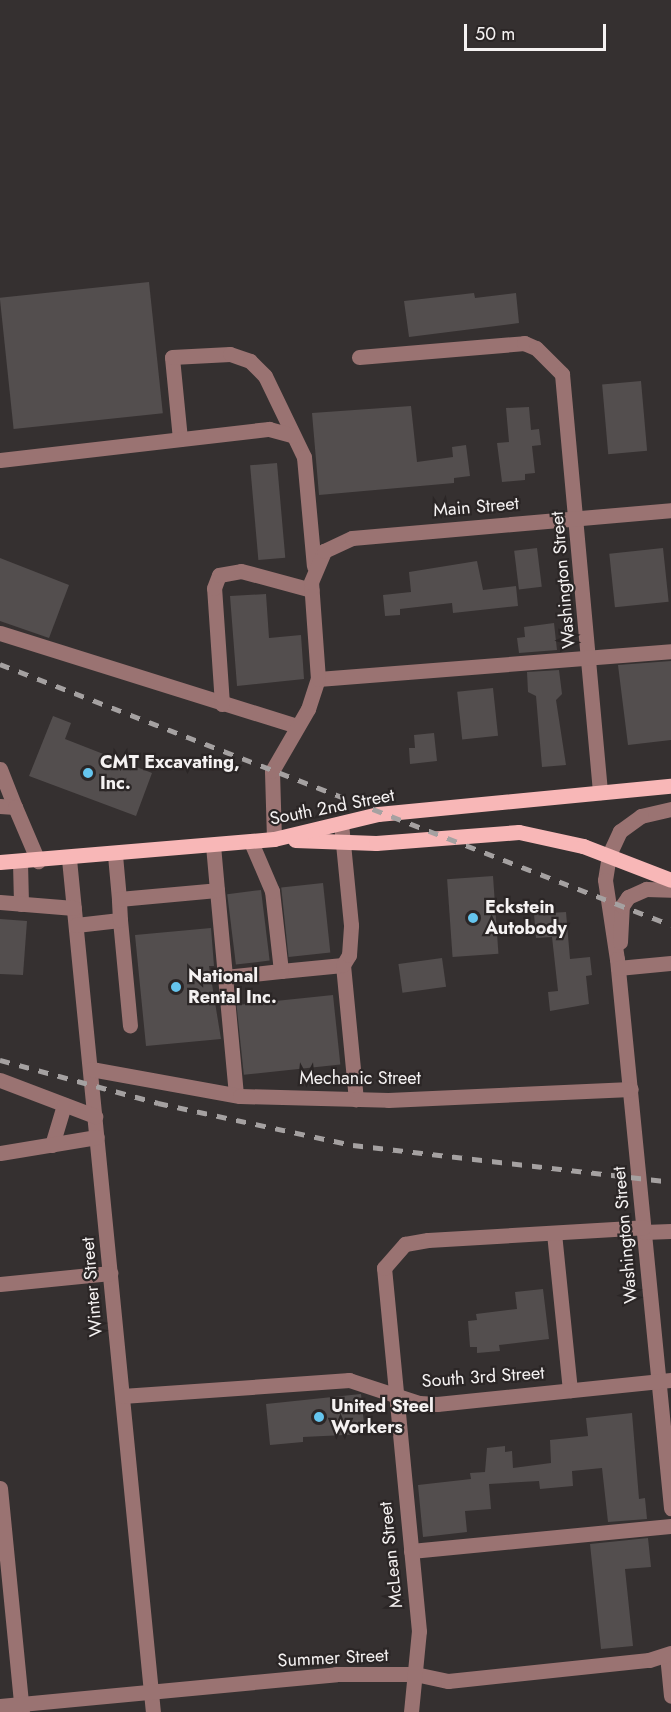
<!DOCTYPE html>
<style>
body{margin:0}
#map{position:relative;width:671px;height:1712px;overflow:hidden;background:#353030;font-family:Jost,sans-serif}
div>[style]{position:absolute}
.building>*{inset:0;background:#534e4e;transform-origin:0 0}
.minor>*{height:15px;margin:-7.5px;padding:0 7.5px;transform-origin:7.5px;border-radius:7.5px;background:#9a7372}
.major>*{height:15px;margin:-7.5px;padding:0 7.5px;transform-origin:7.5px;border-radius:7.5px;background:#f8b7b7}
.rail>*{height:4.5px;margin-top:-2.25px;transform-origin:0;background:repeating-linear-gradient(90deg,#a5a1a1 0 10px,transparent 0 20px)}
.dots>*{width:16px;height:16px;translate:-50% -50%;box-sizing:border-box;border:3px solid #2b2626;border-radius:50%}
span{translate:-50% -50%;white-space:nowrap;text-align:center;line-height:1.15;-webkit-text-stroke:4.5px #2b2626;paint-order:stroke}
.street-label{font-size:18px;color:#f5f2f2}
.poi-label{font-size:18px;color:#f5f2f2;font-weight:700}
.left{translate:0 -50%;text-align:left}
.scale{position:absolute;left:464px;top:24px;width:142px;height:27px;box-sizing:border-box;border:3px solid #f5f2f2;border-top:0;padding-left:8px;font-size:18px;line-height:21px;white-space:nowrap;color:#f5f2f2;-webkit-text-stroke:4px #2b2626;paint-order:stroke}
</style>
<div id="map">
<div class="building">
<div style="left:149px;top:282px;width:132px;height:150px;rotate:84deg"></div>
<div style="clip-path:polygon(474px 293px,475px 298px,516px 293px,519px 323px,409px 337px,404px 301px)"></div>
<div style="left:641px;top:381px;width:70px;height:39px;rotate:85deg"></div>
<div style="clip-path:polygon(411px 406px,417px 462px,453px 457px,452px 447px,466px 445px,470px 476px,454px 478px,454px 483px,319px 495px,312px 413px)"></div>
<div style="clip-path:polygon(529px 407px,531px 430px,539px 429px,541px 445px,532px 446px,535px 473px,525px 474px,525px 480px,502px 482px,497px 443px,509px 442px,506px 408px)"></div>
<div style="left:277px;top:463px;width:95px;height:27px;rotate:85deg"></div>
<div style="left:537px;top:548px;width:39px;height:23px;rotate:83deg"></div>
<div style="left:663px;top:548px;width:54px;height:54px;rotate:84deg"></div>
<div style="clip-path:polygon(0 558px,69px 585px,49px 638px,0 621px)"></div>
<div style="clip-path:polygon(477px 561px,483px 590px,516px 586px,518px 606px,453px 613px,452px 603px,400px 609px,400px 615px,385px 616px,383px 595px,411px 592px,409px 572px)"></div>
<div style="clip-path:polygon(266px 594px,269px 638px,301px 635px,304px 679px,237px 686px,230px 596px)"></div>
<div style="clip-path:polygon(554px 623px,557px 650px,519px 653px,517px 638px,525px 637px,524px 627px)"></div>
<div style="clip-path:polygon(671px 661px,671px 740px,628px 745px,618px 665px)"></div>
<div style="clip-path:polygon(559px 670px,562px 694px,556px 700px,566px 765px,542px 767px,536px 696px,528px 692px,527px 672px)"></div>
<div style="left:493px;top:688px;width:48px;height:36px;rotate:84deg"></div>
<div style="clip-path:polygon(53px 716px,71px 723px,65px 739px,152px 773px,136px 816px,29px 776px)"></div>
<div style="clip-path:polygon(434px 733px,437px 761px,410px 764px,409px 748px,415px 748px,414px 735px)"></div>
<div style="left:493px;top:876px;width:78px;height:46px;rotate:86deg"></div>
<div style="left:323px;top:883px;width:70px;height:42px;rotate:84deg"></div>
<div style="left:261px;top:890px;width:71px;height:34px;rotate:83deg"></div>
<div style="clip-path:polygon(566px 912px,570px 959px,590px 957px,592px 975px,586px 976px,589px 1004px,550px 1011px,548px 992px,558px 991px,552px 937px,536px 938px,534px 914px)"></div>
<div style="clip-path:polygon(0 919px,27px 921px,23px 975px,0 974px)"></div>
<div style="clip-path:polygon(211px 928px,214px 966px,209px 966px,221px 1039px,146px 1046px,135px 935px)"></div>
<div style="left:442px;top:958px;width:29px;height:44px;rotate:82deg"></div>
<div style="left:333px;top:995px;width:70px;height:97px;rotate:84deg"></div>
<div style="clip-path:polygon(543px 1289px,549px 1339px,499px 1345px,500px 1351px,477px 1353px,477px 1347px,470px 1347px,468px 1321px,477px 1320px,476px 1314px,517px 1309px,515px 1292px)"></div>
<div style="clip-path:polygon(361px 1394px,365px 1434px,303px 1437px,303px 1442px,270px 1445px,266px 1404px)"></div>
<div style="clip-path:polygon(632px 1413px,639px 1499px,645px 1498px,647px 1519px,608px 1522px,602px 1468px,572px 1471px,573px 1486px,540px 1489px,539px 1481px,489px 1484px,491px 1509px,465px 1511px,467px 1532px,423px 1537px,418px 1485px,471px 1479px,470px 1473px,485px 1472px,487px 1448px,505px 1446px,505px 1452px,512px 1451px,513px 1468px,551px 1463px,550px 1440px,588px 1436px,586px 1418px)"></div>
<div style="clip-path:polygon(648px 1538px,651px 1567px,625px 1569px,633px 1646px,601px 1649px,590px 1544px)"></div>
</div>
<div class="minor">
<div style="left:359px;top:357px;width:166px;rotate:-4.8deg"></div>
<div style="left:524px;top:343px;width:13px;rotate:23deg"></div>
<div style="left:536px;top:348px;width:37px;rotate:45deg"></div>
<div style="left:562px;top:374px;width:420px;rotate:84.8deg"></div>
<div style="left:180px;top:439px;width:82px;rotate:-95.6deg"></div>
<div style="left:172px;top:357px;width:58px;rotate:-3deg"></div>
<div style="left:230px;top:354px;width:21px;rotate:19deg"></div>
<div style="left:250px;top:361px;width:21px;rotate:45deg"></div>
<div style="left:265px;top:376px;width:90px;rotate:64.3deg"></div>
<div style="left:304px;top:457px;width:109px;rotate:84.8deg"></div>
<div style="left:0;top:460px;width:271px;rotate:-6.6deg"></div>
<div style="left:269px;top:429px;width:24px;rotate:15deg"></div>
<div style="left:0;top:633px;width:310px;rotate:17.4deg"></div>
<div style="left:318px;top:679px;width:354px;rotate:-4.5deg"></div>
<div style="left:222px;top:704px;width:116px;rotate:-93.9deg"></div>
<div style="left:214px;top:588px;width:14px;rotate:-69deg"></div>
<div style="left:219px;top:575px;width:22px;rotate:-10deg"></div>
<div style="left:241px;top:571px;width:73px;rotate:15deg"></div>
<div style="left:0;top:769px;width:41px;rotate:68.5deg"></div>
<div style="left:0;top:806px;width:15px;rotate:4deg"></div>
<div style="left:15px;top:807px;width:59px;rotate:66.9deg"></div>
<div style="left:671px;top:809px;width:31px;rotate:167deg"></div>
<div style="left:641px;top:816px;width:26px;rotate:144deg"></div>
<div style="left:620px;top:831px;width:26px;rotate:115deg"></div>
<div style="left:609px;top:855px;width:25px;rotate:99deg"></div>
<div style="left:605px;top:880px;width:80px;rotate:81.4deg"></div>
<div style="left:617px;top:959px;width:552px;rotate:84.38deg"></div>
<div style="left:274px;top:839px;width:68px;rotate:-91.7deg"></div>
<div style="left:272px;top:771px;width:72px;rotate:-59.9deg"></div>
<div style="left:308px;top:709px;width:32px;rotate:-72deg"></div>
<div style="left:318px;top:679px;width:97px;rotate:-94.1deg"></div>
<div style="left:311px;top:582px;width:34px;rotate:-67deg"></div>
<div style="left:324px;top:551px;width:31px;rotate:-25deg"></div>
<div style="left:352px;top:538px;width:320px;rotate:-5deg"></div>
<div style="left:115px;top:855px;width:44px;rotate:84.8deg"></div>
<div style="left:69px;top:859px;width:857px;rotate:84.38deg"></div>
<div style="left:20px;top:862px;width:42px;rotate:88.6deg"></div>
<div style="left:217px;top:890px;width:206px;rotate:84.7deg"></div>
<div style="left:0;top:902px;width:74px;rotate:4.6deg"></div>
<div style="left:120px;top:920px;width:106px;rotate:84.6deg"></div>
<div style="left:76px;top:925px;width:44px;rotate:-6.5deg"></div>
<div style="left:120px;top:920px;width:21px;rotate:-93deg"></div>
<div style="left:119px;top:899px;width:98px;rotate:-5.2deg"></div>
<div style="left:217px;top:890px;width:45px;rotate:-95.1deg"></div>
<div style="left:620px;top:942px;width:36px;rotate:-87deg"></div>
<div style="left:622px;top:906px;width:11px;rotate:-56deg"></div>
<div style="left:628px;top:897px;width:20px;rotate:-24deg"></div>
<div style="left:646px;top:889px;width:25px;rotate:2deg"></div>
<div style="left:343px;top:965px;width:135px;rotate:84.5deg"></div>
<div style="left:618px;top:968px;width:53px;rotate:-5.4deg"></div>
<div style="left:281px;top:971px;width:62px;rotate:-5.5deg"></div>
<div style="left:343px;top:965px;width:12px;rotate:-59deg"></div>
<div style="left:349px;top:955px;width:30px;rotate:-86deg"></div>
<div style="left:351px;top:925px;width:102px;rotate:-95.6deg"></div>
<div style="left:225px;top:977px;width:56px;rotate:-6.1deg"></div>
<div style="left:281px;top:971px;width:81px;rotate:-96.4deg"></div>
<div style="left:272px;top:891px;width:53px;rotate:-113.2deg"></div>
<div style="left:91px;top:1069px;width:151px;rotate:10.3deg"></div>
<div style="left:240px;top:1096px;width:148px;rotate:1.5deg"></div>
<div style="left:388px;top:1100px;width:243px;rotate:-2.6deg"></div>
<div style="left:0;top:1080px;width:102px;rotate:20.8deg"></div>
<div style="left:52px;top:1145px;width:42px;rotate:-73.3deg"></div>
<div style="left:0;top:1153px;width:98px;rotate:-9.4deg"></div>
<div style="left:644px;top:1232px;width:27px;rotate:-2deg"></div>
<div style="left:554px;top:1233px;width:158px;rotate:84.2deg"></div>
<div style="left:0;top:1284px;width:111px;rotate:-5.7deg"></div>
<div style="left:122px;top:1396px;width:228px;rotate:-4deg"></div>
<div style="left:349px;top:1380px;width:74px;rotate:18.2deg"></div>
<div style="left:419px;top:1403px;width:18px;rotate:3deg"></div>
<div style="left:437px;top:1404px;width:235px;rotate:-5.9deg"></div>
<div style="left:0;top:1488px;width:225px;rotate:84.4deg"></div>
<div style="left:411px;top:1551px;width:261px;rotate:-5.5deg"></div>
<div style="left:667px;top:1655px;width:41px;rotate:84.4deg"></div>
<div style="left:0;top:1706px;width:338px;rotate:-5.4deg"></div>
<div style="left:336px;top:1674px;width:79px"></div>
<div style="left:415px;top:1674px;width:34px;rotate:12deg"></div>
<div style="left:448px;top:1681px;width:202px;rotate:-6deg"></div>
<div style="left:649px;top:1660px;width:23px;rotate:-18deg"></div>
<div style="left:411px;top:1712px;width:81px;rotate:-84.4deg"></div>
<div style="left:419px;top:1631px;width:365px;rotate:-95.5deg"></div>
<div style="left:384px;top:1268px;width:32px;rotate:-49deg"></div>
<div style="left:405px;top:1244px;width:23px;rotate:-10deg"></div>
<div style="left:428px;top:1240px;width:216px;rotate:-3.4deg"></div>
</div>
<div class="major">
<div style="left:295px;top:840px;width:81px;rotate:2.1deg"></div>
<div style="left:376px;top:843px;width:143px;rotate:-4.4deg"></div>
<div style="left:519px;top:832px;width:66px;rotate:12.3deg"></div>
<div style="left:583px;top:846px;width:94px;rotate:21.1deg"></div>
<div style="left:0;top:862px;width:275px;rotate:-4.8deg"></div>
<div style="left:274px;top:839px;width:107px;rotate:-13.5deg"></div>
<div style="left:378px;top:814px;width:294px;rotate:-5.5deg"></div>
</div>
<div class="rail">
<div style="left:0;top:664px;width:720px;rotate:21.25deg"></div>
<div style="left:0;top:1060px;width:164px;rotate:15.2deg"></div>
<div style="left:158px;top:1103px;width:199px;rotate:12.2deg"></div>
<div style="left:353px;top:1145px;width:320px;rotate:6.6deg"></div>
</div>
<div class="dots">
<div style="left:88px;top:773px;background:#65c5ee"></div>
<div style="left:473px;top:918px;background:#65c5ee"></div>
<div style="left:176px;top:987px;background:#65c5ee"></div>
<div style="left:319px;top:1417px;background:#65c5ee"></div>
</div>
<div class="street-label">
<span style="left:476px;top:507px;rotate:-5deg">Main Street</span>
<span style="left:563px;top:580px;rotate:-95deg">Washington Street</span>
<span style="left:332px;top:807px;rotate:-11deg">South 2nd Street</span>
<span style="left:360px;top:1078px">Mechanic Street</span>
<span style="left:625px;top:1235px;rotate:-95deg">Washington Street</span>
<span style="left:92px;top:1287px;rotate:-95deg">Winter Street</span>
<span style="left:483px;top:1377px;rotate:-4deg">South 3rd Street</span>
<span style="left:391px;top:1555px;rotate:-96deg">McLean Street</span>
<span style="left:333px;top:1658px;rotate:-3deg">Summer Street</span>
</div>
<div class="poi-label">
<span class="left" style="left:100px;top:773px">CMT Excavating,<br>Inc.</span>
<span class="left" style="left:485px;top:918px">Eckstein<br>Autobody</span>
<span class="left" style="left:188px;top:987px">National<br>Rental Inc.</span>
<span class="left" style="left:331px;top:1417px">United Steel<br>Workers</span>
</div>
<div class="scale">50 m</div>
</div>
